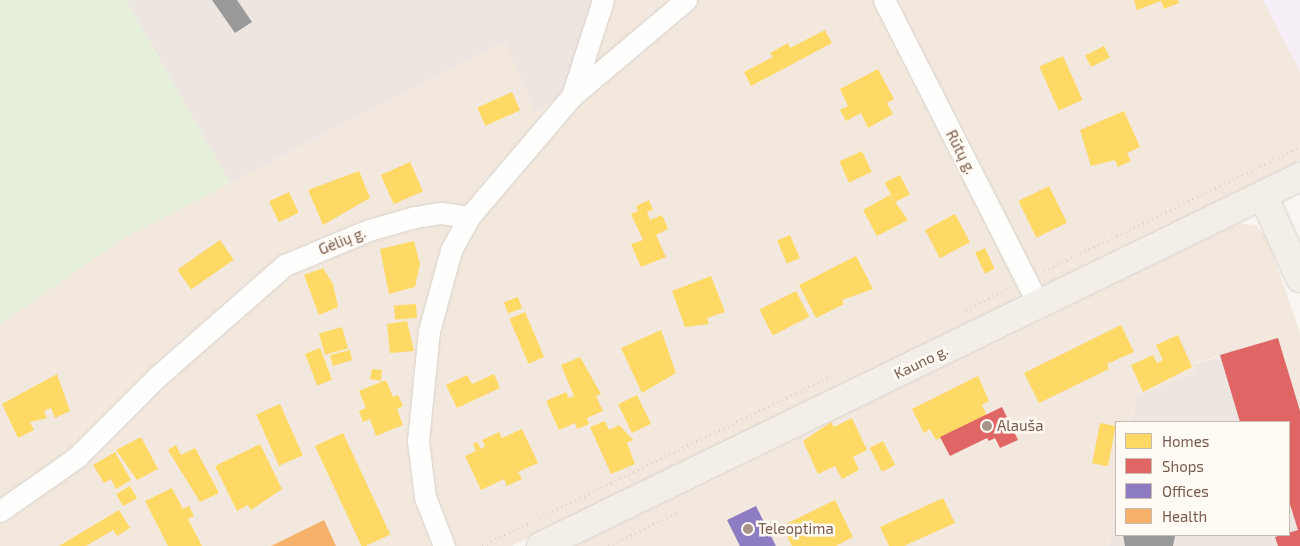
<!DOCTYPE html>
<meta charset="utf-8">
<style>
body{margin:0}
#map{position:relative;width:1300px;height:546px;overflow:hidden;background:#f9f5f0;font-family:"Exo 2",sans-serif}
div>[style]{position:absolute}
.residential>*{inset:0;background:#f2e8de}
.industrial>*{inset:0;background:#ede5e0}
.education>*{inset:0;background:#f6eef6}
.green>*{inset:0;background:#e7f0db}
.homes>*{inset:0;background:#ffd966;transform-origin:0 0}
.shops>*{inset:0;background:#e06666}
.offices>*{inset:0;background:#8e7cc3}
.health>*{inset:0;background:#f6b26b}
.industry>*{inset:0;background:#999}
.path>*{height:3px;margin-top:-1.5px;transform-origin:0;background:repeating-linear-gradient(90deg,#dcd5d0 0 1px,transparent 0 5px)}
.roads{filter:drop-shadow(0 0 1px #d7d1cb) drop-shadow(0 0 1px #d7d1cb)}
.minor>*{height:21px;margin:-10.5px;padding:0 10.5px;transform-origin:10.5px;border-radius:10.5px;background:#fefefd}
.primary>*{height:28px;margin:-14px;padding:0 14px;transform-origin:14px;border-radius:14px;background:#f3eee8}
.dots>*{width:14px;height:14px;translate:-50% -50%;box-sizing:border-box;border:2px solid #fffaf3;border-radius:50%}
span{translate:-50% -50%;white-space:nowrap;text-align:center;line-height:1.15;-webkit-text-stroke:5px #fffaf3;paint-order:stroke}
.street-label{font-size:15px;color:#7a5c4d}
.poi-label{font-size:15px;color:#7a5c4d}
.left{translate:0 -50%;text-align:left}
.legend{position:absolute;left:1115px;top:421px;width:175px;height:115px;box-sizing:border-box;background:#fffaf3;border:1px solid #cabbb1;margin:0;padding:6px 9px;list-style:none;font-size:15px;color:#7a5c4d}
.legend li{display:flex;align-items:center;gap:10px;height:25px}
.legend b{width:25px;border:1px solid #cabbb1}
</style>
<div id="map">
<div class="residential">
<div style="clip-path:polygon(614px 0,1300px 0,1300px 161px,512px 546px,0 546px,0 324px,122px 239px,505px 41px,535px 113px,586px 78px)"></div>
<div style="clip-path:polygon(1237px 224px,1255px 225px,1267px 237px,1300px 333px,1300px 411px,1278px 338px,1196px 363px,1195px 372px,1137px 396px,1132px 422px,1116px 422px,1116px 507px,1109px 546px,574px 546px)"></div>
</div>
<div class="industrial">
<div style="clip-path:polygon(126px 0,614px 0,586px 78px,535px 113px,505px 41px,230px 183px)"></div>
<div style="clip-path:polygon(1278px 338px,1300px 411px,1300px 546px,1109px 546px,1116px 507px,1116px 535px,1289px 535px,1289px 422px,1132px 422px,1137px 396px,1195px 372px,1196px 364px)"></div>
</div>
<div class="education">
<div style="clip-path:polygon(1263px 0,1300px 0,1300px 72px)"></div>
</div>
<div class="green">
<div style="clip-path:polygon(0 0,126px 0,230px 183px,122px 239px,0 324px)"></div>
</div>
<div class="homes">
<div style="clip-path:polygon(1134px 0,1178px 0,1179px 3px,1164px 9px,1161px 1px,1137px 10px)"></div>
<div style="clip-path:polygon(825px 30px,832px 43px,751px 86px,744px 72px,773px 57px,770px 53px,788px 43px,790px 48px)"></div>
<div style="left:1104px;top:46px;width:13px;height:21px;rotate:63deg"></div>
<div style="left:1063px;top:56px;width:48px;height:26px;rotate:66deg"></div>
<div style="clip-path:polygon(878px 69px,894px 99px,887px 103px,893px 114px,868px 128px,861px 113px,846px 121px,840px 110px,848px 106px,840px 89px)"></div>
<div style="left:512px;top:92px;width:20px;height:38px;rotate:66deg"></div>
<div style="clip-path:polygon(1124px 111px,1140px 147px,1127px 153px,1131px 161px,1118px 167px,1115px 160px,1091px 166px,1080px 130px)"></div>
<div style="left:862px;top:151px;width:23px;height:25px;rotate:65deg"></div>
<div style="left:410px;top:162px;width:32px;height:32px;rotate:66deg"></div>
<div style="clip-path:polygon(359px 171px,370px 198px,323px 225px,308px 190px)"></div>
<div style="left:900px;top:175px;width:22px;height:17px;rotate:63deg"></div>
<div style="left:1049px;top:186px;width:41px;height:34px;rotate:64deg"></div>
<div style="left:289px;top:192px;width:23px;height:22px;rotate:65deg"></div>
<div style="clip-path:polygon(890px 195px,908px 220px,877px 236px,863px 210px)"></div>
<div style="clip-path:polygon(649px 200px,653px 210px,647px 212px,650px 220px,662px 215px,668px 229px,656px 235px,666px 257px,641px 267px,631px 244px,643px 240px,631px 214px,638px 211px,636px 206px)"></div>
<div style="left:955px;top:214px;width:32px;height:34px;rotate:62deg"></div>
<div style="left:790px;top:235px;width:25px;height:14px;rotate:67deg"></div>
<div style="left:220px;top:240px;width:24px;height:52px;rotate:55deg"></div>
<div style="clip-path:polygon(414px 241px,420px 264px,415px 287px,389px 294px,380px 249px)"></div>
<div style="left:985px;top:248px;width:23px;height:11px;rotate:65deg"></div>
<div style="clip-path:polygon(856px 256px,873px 289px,842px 300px,844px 304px,816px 318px,799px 285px)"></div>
<div style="clip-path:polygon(323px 268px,333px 284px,338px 307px,319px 315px,304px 275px)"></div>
<div style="clip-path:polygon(711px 276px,725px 312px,707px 318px,709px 324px,685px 327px,672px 291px)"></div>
<div style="left:796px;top:291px;width:29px;height:41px;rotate:63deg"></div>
<div style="left:518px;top:297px;width:12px;height:15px;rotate:70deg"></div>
<div style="left:416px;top:304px;width:14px;height:22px;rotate:86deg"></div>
<div style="left:525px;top:312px;width:49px;height:17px;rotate:67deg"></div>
<div style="clip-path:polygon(407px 321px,414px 351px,390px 353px,387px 324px)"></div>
<div style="clip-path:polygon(1121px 325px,1134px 352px,1107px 364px,1109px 369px,1039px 403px,1024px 373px)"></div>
<div style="left:342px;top:327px;width:22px;height:24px;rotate:74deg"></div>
<div style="clip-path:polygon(661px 330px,676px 373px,642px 393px,621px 348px)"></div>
<div style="clip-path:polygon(1178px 335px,1192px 367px,1143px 392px,1131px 365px,1153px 355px,1157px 363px,1163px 360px,1156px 345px)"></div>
<div style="left:320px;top:348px;width:34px;height:16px;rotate:69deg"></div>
<div style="clip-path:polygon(350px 350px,352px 360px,333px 366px,330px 355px)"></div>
<div style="clip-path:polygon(580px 357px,601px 394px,596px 396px,603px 411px,587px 418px,589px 424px,577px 429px,575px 423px,559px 430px,546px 401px,566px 392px,569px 398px,574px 396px,561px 365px)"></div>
<div style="clip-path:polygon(372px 369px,382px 370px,381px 381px,370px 379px)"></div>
<div style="clip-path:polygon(57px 374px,70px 411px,55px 418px,51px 408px,44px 411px,47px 418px,30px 422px,34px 430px,18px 438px,2px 404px)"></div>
<div style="clip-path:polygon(494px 374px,500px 388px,457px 408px,446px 385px,467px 375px,472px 384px)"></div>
<div style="clip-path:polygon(978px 376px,989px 401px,982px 405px,987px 415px,936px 440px,930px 429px,924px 433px,912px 409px)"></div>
<div style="clip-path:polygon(386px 380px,393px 397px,398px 395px,403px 406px,397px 409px,403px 425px,376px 436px,370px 419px,363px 422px,359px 411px,366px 408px,359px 391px)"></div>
<div style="left:637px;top:395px;width:32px;height:21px;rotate:64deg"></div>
<div style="left:280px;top:404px;width:56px;height:26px;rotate:66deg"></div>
<div style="clip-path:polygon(852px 418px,867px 450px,853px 457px,859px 470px,842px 479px,835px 466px,818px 474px,803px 441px,831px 422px,834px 427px)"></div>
<div style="clip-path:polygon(605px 421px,609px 430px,619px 425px,633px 440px,627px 443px,635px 464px,611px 474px,590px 427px)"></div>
<div style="left:1100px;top:423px;width:16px;height:41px;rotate:11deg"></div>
<div style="clip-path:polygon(522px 429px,538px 463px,518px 472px,522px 479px,507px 486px,504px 479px,481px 490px,465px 456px,476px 451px,473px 444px,477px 442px,481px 449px,485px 446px,482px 440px,499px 432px,502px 438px)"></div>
<div style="left:343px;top:433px;width:112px;height:31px;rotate:65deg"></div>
<div style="clip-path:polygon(141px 437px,158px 469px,137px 480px,116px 450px)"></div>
<div style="left:883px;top:441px;width:27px;height:15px;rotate:63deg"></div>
<div style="clip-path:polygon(260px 444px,282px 489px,251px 510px,248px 505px,237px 511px,215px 466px)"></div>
<div style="clip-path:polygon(176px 445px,181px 455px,195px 448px,219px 493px,200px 502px,168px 450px)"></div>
<div style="clip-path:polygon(115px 452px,131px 480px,116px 489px,111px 479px,104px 483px,93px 465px)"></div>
<div style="left:130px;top:486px;width:14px;height:16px;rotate:60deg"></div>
<div style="clip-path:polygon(172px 488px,183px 509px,189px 506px,194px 516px,188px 519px,202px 546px,168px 546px,145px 501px)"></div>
<div style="clip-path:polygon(943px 498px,955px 523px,904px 546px,889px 546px,880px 527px)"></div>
<div style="clip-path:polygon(835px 500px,853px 537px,836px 546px,792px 546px,782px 526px)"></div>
<div style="clip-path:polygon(119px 510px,130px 528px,117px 536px,113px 530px,86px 546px,59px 546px)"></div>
</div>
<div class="shops">
<div style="clip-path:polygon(1278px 338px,1300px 411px,1300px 546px,1278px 546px,1275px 537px,1298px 530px,1289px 501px,1289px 422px,1240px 422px,1220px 355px)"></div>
<div style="clip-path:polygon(1002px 407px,1018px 440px,1000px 448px,995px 438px,989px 441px,987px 438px,950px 456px,940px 437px)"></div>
</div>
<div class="offices">
<div style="clip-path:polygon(756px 506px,776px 546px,740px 546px,727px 520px)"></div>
</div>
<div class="health">
<div style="clip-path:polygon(324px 520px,336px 546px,271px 546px)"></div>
</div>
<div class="industry">
<div style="clip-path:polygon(212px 0,237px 0,252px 22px,235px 33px)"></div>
<div style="clip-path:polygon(1123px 535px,1175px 535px,1175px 536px,1173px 546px,1125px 546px)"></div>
</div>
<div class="path">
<div style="left:1044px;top:271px;width:284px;rotate:-25.8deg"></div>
<div style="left:966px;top:310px;width:46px;rotate:-27.1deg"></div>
<div style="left:539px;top:518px;width:322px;rotate:-26deg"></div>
<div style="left:482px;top:546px;width:55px;rotate:-26.1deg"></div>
<div style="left:608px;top:546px;width:78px;rotate:-25.9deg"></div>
</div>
<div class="roads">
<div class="minor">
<div style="left:884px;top:0;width:340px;rotate:63.1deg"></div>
<div style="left:572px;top:96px;width:101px;rotate:-72.1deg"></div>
<div style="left:0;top:511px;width:94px;rotate:-35deg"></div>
<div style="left:77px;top:457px;width:115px;rotate:-45deg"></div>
<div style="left:158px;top:376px;width:169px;rotate:-41.2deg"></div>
<div style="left:285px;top:265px;width:91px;rotate:-22.6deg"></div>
<div style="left:369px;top:230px;width:48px;rotate:-15.8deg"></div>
<div style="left:415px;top:217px;width:26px;rotate:-9deg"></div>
<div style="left:441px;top:213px;width:28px;rotate:8deg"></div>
<div style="left:444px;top:546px;width:53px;rotate:-111.2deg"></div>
<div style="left:425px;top:497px;width:56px;rotate:-97.1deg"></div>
<div style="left:418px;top:441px;width:111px;rotate:-84.3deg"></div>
<div style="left:429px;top:331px;width:84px;rotate:-74.8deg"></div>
<div style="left:451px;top:250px;width:38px;rotate:-61deg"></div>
<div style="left:469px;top:217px;width:159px;rotate:-49.6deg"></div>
<div style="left:572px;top:96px;width:149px;rotate:-40.1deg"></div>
</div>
<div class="primary">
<div style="left:1263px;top:195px;width:91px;rotate:66deg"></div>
<div style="left:541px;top:546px;width:844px;rotate:-25.93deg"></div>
</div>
</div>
<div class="dots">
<div style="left:987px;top:426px;background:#a69286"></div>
<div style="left:748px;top:529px;background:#a69286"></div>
</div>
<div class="street-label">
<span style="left:961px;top:152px;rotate:63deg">Rūtų g.</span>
<span style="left:342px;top:241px;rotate:-22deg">Gėlių g.</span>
<span style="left:921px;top:362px;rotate:-26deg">Kauno g.</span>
</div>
<div class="poi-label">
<span class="left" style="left:997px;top:426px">Alauša</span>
<span class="left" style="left:758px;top:529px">Teleoptima</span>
</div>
<ul class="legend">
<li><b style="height:14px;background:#ffd966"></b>Homes</li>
<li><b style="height:14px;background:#e06666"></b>Shops</li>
<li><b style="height:14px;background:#8e7cc3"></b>Offices</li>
<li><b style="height:14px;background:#f6b26b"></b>Health</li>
</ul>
</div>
